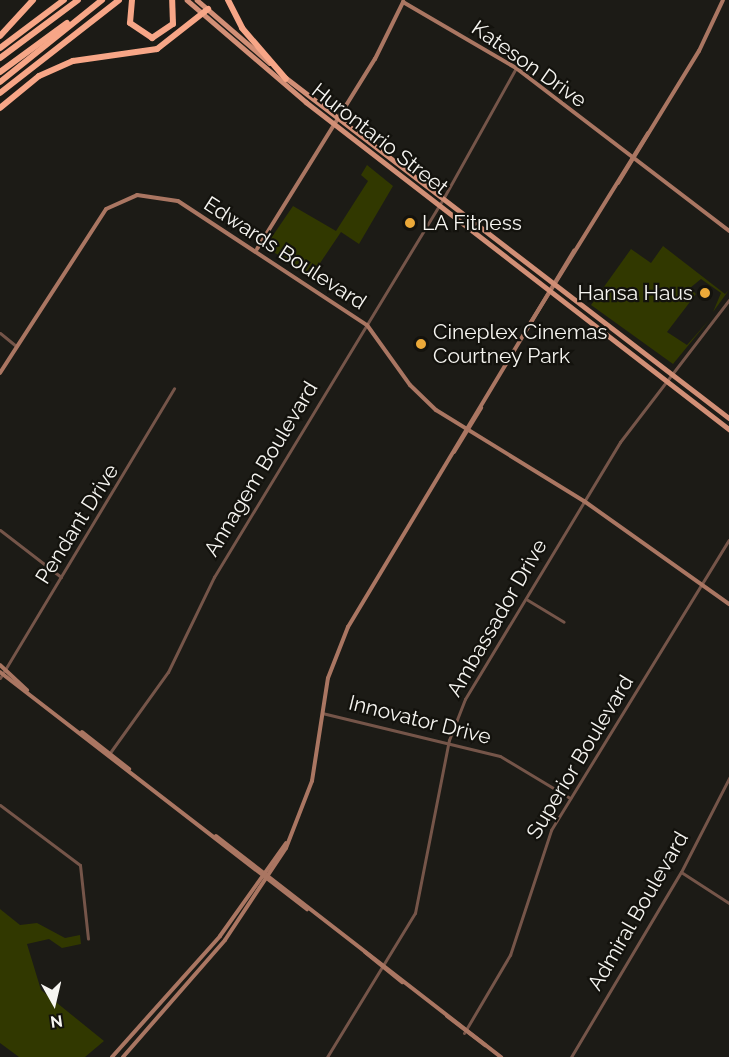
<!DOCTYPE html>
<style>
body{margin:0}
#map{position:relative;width:729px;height:1057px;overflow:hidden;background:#1c1b16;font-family:Raleway,sans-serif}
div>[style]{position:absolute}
.green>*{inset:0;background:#313800}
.street>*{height:3px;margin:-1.5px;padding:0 1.5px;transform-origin:1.5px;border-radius:1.5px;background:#755549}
.secondary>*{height:4px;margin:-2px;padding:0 2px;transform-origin:2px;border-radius:2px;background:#aa7662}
.primary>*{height:4.5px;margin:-2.25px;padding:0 2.25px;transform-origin:2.25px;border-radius:2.25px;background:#d28f76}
.highway>*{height:6px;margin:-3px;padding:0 3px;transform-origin:3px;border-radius:3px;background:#f7a687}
.dots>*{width:16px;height:16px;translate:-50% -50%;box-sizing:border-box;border:3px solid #13120d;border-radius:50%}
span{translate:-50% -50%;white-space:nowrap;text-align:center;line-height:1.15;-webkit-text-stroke:4.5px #13120d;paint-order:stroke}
.street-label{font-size:21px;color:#f6f5f1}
.poi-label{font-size:21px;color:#f6f5f1}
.left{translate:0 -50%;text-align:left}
.right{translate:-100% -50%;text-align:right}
.north{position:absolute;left:24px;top:973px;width:60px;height:60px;-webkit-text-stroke:4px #13120d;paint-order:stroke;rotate:172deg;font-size:16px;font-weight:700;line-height:24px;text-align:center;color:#f6f5f1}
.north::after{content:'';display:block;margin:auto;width:21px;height:27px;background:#f6f5f1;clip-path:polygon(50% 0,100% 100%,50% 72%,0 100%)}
</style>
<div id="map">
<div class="green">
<div style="clip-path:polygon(367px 165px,393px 186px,359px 244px,341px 232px,312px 275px,265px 247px,293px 206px,336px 231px,368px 181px,361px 175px)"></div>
<div style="clip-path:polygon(663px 246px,725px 294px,729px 290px,713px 312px,721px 293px,701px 279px,690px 288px,696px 294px,667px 332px,687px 345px,710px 319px,673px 364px,591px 305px,631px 249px,651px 263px)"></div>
<div style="clip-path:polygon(0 909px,20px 925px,37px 923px,65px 938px,80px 935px,81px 944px,62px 948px,49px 939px,27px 944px,41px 990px,104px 1041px,85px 1057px,19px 1057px,0 1043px)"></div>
</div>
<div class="street">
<div style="left:0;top:333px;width:21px;rotate:39deg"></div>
<div style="left:0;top:530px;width:77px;rotate:37.6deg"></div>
<div style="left:526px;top:599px;width:44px;rotate:31.2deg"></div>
<div style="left:0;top:678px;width:338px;rotate:-59deg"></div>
<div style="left:322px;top:713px;width:183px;rotate:13.6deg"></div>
<div style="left:500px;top:756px;width:82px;rotate:31deg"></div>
<div style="left:109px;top:754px;width:101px;rotate:-54.3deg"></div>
<div style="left:168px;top:672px;width:106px;rotate:-64.2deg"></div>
<div style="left:214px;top:577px;width:442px;rotate:-58.8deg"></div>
<div style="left:443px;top:199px;width:150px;rotate:-60.9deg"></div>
<div style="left:0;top:805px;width:100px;rotate:36.9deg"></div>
<div style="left:80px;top:865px;width:74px;rotate:83.8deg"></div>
<div style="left:681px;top:872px;width:57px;rotate:32.9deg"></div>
<div style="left:464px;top:1033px;width:91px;rotate:-59.5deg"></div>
<div style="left:510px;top:955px;width:132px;rotate:-71.8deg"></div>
<div style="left:551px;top:830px;width:340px;rotate:-58.5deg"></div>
<div style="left:327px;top:1057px;width:169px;rotate:-58.6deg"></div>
<div style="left:415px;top:913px;width:176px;rotate:-78.9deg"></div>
<div style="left:449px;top:740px;width:44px;rotate:-68.7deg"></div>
<div style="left:465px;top:699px;width:300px;rotate:-58.9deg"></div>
<div style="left:620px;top:442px;width:179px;rotate:-52.5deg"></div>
<div style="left:571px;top:1057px;width:215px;rotate:-59.3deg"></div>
<div style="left:681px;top:872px;width:106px;rotate:-62.9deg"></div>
</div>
<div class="secondary">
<div style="left:618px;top:183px;width:155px;rotate:-58.5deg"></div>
<div style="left:699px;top:51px;width:56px;rotate:-64.8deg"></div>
<div style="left:257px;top:249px;width:224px;rotate:-58.2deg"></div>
<div style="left:375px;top:59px;width:64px;rotate:-63.8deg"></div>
<div style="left:403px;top:2px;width:131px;rotate:30.3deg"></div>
<div style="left:516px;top:68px;width:268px;rotate:37.4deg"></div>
<div style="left:526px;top:330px;width:232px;rotate:-58.2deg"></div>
<div style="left:0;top:373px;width:195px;rotate:-57.1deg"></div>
<div style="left:106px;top:209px;width:34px;rotate:-24deg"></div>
<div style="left:137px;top:195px;width:41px;rotate:8.3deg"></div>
<div style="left:178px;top:201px;width:226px;rotate:33.3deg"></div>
<div style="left:367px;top:325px;width:74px;rotate:54.4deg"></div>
<div style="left:410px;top:385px;width:36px;rotate:44deg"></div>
<div style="left:436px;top:410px;width:174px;rotate:31.6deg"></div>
<div style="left:584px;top:501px;width:178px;rotate:35.4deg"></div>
<div style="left:454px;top:452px;width:52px;rotate:-58.5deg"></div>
<div style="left:0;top:665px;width:37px;rotate:43deg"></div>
<div style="left:0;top:672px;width:388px;rotate:37.7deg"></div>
<div style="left:82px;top:732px;width:60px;rotate:38.2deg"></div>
<div style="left:216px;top:836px;width:361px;rotate:37.8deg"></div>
<div style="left:365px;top:952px;width:48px;rotate:39deg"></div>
<div style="left:447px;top:1016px;width:48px;rotate:37.3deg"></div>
<div style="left:112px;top:1057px;width:162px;rotate:-48.2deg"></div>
<div style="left:220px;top:936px;width:114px;rotate:-54.6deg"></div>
<div style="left:123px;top:1057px;width:155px;rotate:-48.9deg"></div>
<div style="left:225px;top:940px;width:110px;rotate:-56.5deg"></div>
<div style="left:286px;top:848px;width:72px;rotate:-68.8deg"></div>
<div style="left:312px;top:781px;width:104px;rotate:-81.2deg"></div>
<div style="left:328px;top:678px;width:55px;rotate:-68.6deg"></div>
<div style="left:348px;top:627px;width:439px;rotate:-59deg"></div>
</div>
<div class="primary">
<div style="left:187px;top:0;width:157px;rotate:40.6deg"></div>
<div style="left:306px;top:102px;width:535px;rotate:37.71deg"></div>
<div style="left:197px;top:0;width:96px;rotate:40.8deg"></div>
<div style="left:285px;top:77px;width:560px;rotate:37.52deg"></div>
</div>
<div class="highway">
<div style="left:132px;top:0;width:23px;rotate:95deg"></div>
<div style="left:130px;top:23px;width:27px;rotate:34deg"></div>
<div style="left:152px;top:38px;width:25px;rotate:-34deg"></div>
<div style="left:173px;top:24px;width:24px;rotate:-92deg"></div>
<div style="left:228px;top:0;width:31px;rotate:63deg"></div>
<div style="left:242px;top:28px;width:67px;rotate:49.2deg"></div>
<div style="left:0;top:36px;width:49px;rotate:-47.5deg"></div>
<div style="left:0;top:48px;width:80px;rotate:-36.9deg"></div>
<div style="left:0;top:58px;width:97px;rotate:-36.6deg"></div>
<div style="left:0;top:72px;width:83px;rotate:-36.2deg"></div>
<div style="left:0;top:82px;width:131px;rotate:-38.8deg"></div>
<div style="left:0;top:93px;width:151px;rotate:-38deg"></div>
<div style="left:0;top:108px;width:50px;rotate:-39.4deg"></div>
<div style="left:39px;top:76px;width:37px;rotate:-24deg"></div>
<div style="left:73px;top:61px;width:85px;rotate:-8.1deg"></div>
<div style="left:157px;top:49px;width:65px;rotate:-38.1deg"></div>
</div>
<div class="dots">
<div style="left:410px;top:223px;background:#eba939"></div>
<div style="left:705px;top:293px;background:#eba939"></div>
<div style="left:421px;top:344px;background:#eba939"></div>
</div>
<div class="street-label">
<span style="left:529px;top:64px;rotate:35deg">Kateson Drive</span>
<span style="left:380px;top:139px;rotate:38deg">Hurontario Street</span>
<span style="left:285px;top:253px;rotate:33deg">Edwards Boulevard</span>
<span style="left:261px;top:469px;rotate:-59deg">Annagem Boulevard</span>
<span style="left:77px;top:524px;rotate:-58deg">Pendant Drive</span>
<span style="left:497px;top:618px;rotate:-60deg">Ambassador Drive</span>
<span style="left:420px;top:720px;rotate:14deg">Innovator Drive</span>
<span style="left:580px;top:757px;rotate:-59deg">Superior Boulevard</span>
<span style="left:638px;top:911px;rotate:-60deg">Admiral Boulevard</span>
</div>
<div class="poi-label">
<span class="left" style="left:422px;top:223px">LA Fitness</span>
<span class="right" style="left:693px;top:293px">Hansa Haus</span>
<span class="left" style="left:433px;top:344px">Cineplex Cinemas<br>Courtney Park</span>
</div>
<div class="north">N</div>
</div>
